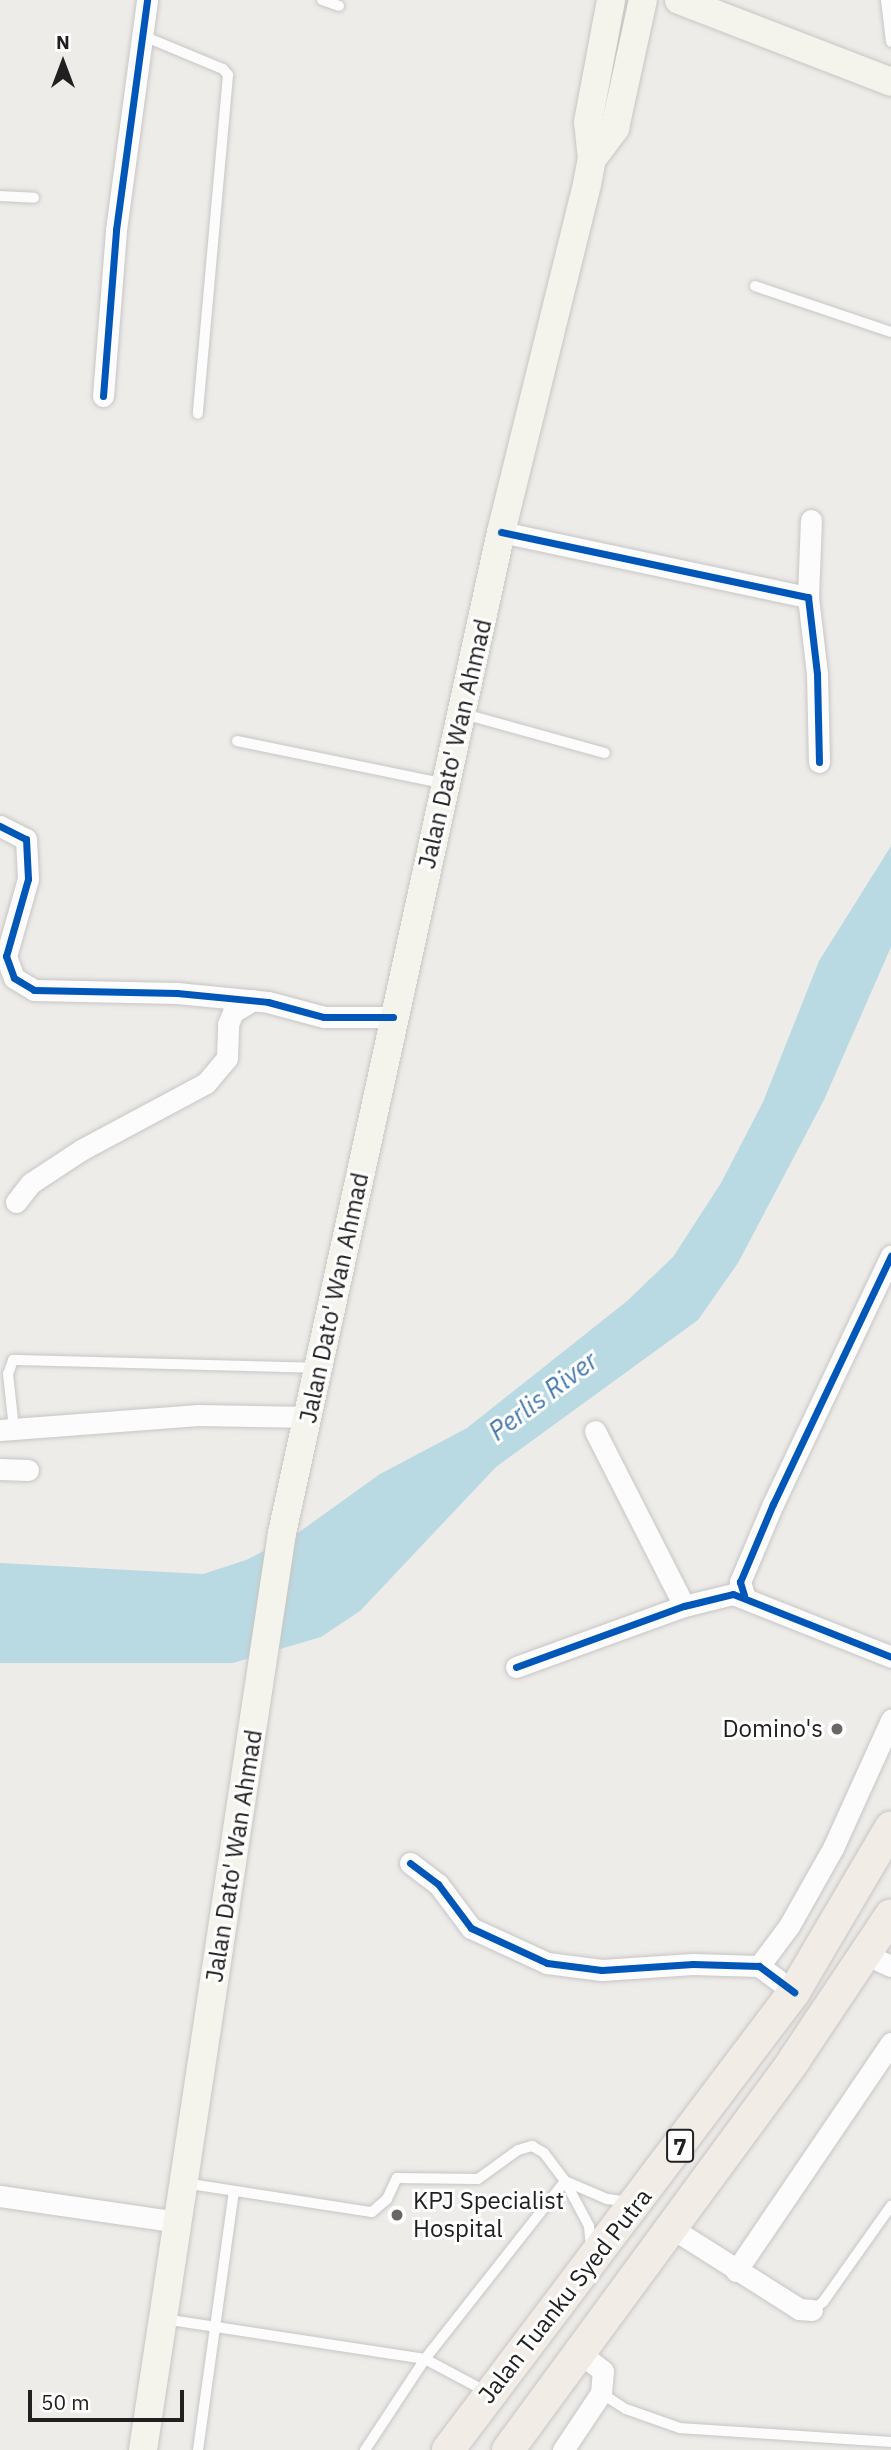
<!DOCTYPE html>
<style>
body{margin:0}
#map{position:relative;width:891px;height:2450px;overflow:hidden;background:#eeece9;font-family:"IBM Plex Sans",sans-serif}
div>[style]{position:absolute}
.water>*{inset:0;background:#badae3}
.roads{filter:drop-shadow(0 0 2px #c7c6c5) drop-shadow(0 0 2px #c7c6c5)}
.lane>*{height:10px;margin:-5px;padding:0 5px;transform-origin:5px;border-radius:5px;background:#fcfcfc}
.street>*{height:21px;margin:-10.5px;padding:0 10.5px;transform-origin:10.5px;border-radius:10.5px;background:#fcfcfc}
.secondary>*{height:28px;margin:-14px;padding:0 14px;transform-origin:14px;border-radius:14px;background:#f4f4ec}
.primary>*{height:32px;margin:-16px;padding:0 16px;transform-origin:16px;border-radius:16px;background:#f1ece5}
.cycleway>*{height:7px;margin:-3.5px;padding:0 3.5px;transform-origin:3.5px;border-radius:3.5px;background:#0057b8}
.dots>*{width:19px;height:19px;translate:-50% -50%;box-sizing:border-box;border:4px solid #fff;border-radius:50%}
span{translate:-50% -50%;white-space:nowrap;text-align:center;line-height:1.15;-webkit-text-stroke:6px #fff;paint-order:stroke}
.shield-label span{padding:2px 5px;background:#fff;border:2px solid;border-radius:5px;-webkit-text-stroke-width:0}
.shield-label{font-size:23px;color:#202020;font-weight:700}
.street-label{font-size:24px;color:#202020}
.poi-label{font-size:24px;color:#202020}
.right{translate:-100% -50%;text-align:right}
.left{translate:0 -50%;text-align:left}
.water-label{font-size:26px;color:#4578ac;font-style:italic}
.north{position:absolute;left:28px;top:28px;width:70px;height:70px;-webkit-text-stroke:5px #fff;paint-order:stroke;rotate:0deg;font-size:19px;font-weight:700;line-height:28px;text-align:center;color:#202020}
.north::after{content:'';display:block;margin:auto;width:24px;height:32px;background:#202020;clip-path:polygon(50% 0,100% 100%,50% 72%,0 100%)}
.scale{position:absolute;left:28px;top:2390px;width:156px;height:32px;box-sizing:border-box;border:4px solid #202020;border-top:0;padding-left:9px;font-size:21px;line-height:24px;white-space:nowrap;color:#202020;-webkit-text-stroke:5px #fff;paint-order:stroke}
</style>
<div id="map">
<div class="water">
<div style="clip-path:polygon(891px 846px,891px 947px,824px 1100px,738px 1263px,698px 1320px,496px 1467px,360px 1611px,321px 1637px,233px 1663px,0 1663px,0 1563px,203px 1574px,246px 1560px,295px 1535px,380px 1474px,467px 1428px,627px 1301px,673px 1257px,721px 1183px,763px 1102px,819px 961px)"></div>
</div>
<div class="roads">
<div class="lane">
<div style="left:322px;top:0;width:18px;rotate:19deg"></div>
<div style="left:886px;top:0;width:42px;rotate:83.2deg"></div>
<div style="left:141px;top:35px;width:89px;rotate:22.5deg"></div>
<div style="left:223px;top:69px;width:8px;rotate:50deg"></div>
<div style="left:228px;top:75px;width:340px;rotate:95.1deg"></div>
<div style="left:0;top:196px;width:34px;rotate:3deg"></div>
<div style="left:755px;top:286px;width:144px;rotate:18.7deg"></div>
<div style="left:464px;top:714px;width:146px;rotate:15.5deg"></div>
<div style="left:237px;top:741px;width:213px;rotate:11.6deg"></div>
<div style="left:14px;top:1429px;width:55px;rotate:-96.2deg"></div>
<div style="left:8px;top:1374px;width:15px;rotate:-70deg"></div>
<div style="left:13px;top:1360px;width:305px;rotate:1.5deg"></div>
<div style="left:565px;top:2181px;width:46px;rotate:23.2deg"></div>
<div style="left:607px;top:2199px;width:24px;rotate:7deg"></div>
<div style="left:184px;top:2183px;width:190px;rotate:8.8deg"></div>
<div style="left:372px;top:2212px;width:20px;rotate:-41deg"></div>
<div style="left:387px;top:2199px;width:23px;rotate:-65deg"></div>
<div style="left:397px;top:2178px;width:81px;rotate:0.7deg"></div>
<div style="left:478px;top:2179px;width:49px;rotate:-35.9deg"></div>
<div style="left:518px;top:2150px;width:15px;rotate:-16deg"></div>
<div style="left:532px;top:2146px;width:14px;rotate:30deg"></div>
<div style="left:544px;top:2153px;width:35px;rotate:53deg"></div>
<div style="left:565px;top:2181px;width:51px;rotate:61.9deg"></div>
<div style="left:589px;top:2226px;width:21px;rotate:85deg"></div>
<div style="left:812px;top:2310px;width:14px;rotate:-36deg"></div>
<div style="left:823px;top:2302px;width:118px;rotate:-54.7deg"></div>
<div style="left:164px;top:2319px;width:264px;rotate:8.7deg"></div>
<div style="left:425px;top:2359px;width:72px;rotate:28deg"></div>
<div style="left:601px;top:2393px;width:30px;rotate:33deg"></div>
<div style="left:626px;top:2409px;width:57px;rotate:19.4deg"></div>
<div style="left:680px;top:2428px;width:211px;rotate:3.8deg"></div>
<div style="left:198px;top:2450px;width:261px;rotate:-82.1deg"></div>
<div style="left:365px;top:2450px;width:109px;rotate:-56.6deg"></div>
<div style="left:425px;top:2359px;width:226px;rotate:-51.8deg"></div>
</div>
<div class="street">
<div style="left:103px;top:396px;width:167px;rotate:-85.5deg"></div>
<div style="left:116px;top:230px;width:232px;rotate:-82.3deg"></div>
<div style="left:501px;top:532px;width:314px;rotate:12deg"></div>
<div style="left:808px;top:597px;width:78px;rotate:83.3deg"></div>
<div style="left:817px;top:674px;width:88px;rotate:88.7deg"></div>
<div style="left:808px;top:597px;width:77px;rotate:-87.8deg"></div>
<div style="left:0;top:826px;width:29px;rotate:27deg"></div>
<div style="left:26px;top:839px;width:40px;rotate:87.1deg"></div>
<div style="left:28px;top:879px;width:80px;rotate:105.9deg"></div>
<div style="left:6px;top:956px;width:23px;rotate:70deg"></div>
<div style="left:14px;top:978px;width:23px;rotate:31deg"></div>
<div style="left:34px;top:990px;width:143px;rotate:1.2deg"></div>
<div style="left:177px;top:993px;width:91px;rotate:5.6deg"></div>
<div style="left:268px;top:1002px;width:58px;rotate:15deg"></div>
<div style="left:324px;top:1017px;width:69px"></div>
<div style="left:16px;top:1202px;width:24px;rotate:-52deg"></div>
<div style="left:31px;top:1183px;width:60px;rotate:-33.4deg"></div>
<div style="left:81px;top:1150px;width:142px;rotate:-28.2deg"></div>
<div style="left:206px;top:1083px;width:33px;rotate:-50deg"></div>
<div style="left:227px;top:1058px;width:34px;rotate:-88deg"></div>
<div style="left:228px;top:1024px;width:13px;rotate:-67deg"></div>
<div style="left:233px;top:1012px;width:23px;rotate:-31deg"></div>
<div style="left:0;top:1430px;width:199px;rotate:-4.3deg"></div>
<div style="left:198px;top:1415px;width:111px;rotate:1deg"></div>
<div style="left:595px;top:1431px;width:196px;rotate:63deg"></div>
<div style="left:0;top:1469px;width:28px;rotate:2deg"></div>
<div style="left:744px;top:1595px;width:14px;rotate:-107deg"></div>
<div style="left:740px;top:1582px;width:85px;rotate:-67.1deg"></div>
<div style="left:773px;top:1504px;width:275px;rotate:-64.6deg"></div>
<div style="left:516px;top:1667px;width:179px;rotate:-20deg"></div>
<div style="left:684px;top:1606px;width:50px;rotate:-13.8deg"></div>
<div style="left:733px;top:1594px;width:170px;rotate:21.7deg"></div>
<div style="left:410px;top:1863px;width:35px;rotate:37deg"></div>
<div style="left:438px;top:1884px;width:55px;rotate:53.1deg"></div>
<div style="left:471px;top:1928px;width:84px;rotate:24.7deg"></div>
<div style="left:547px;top:1963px;width:55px;rotate:7.3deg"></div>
<div style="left:602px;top:1970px;width:91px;rotate:-3.8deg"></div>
<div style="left:693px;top:1964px;width:66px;rotate:1.7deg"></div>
<div style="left:759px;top:1966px;width:44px;rotate:36.6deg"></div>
<div style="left:867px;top:1955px;width:26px;rotate:25deg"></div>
<div style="left:759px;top:1966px;width:50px;rotate:-53.1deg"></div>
<div style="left:789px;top:1926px;width:90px;rotate:-60.6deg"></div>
<div style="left:833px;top:1848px;width:141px;rotate:-65.6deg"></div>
<div style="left:0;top:2196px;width:181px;rotate:8.3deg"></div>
<div style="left:670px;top:2227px;width:153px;rotate:32.4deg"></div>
<div style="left:799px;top:2309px;width:13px;rotate:4deg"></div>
<div style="left:736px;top:2271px;width:276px;rotate:-55.8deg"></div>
<div style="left:563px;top:2450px;width:69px;rotate:-56.3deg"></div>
<div style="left:601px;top:2393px;width:22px;rotate:-85deg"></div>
<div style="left:603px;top:2371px;width:33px;rotate:-142deg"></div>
</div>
<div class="secondary">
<div style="left:679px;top:0;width:227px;rotate:21.1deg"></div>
<div style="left:592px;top:159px;width:39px;rotate:-53deg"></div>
<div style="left:615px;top:128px;width:131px;rotate:-77.7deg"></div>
<div style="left:143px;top:2450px;width:927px;rotate:-81.38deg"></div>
<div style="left:282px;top:1533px;width:1025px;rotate:-77.66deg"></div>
<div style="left:501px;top:532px;width:358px;rotate:-76.1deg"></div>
<div style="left:587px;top:184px;width:25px;rotate:-79deg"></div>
<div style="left:592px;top:159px;width:37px;rotate:-96deg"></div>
<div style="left:588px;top:122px;width:124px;rotate:-79.3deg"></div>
</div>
<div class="primary">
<div style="left:448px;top:2450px;width:574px;rotate:-52.93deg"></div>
<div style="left:794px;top:1992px;width:191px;rotate:-59.5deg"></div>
<div style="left:508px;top:2450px;width:484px;rotate:-53.7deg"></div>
<div style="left:794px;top:2060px;width:174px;rotate:-56.2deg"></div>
</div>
</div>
<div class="cycleway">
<div style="left:103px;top:396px;width:167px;rotate:-85.5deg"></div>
<div style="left:116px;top:230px;width:232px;rotate:-82.3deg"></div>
<div style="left:501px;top:532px;width:314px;rotate:12deg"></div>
<div style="left:808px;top:597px;width:78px;rotate:83.3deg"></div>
<div style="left:817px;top:674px;width:88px;rotate:88.7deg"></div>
<div style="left:0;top:826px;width:29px;rotate:27deg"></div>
<div style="left:26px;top:839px;width:40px;rotate:87.1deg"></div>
<div style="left:28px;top:879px;width:80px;rotate:105.9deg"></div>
<div style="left:6px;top:956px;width:23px;rotate:70deg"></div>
<div style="left:14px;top:978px;width:23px;rotate:31deg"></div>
<div style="left:34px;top:990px;width:143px;rotate:1.2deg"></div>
<div style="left:177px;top:993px;width:91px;rotate:5.6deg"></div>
<div style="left:268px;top:1002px;width:58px;rotate:15deg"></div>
<div style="left:324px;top:1017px;width:69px"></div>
<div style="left:744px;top:1595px;width:14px;rotate:-107deg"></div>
<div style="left:740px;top:1582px;width:85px;rotate:-67.1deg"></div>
<div style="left:773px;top:1504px;width:275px;rotate:-64.6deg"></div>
<div style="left:516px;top:1667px;width:179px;rotate:-20deg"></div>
<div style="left:684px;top:1606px;width:50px;rotate:-13.8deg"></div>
<div style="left:733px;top:1594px;width:170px;rotate:21.7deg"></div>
<div style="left:410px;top:1863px;width:35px;rotate:37deg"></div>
<div style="left:438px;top:1884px;width:55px;rotate:53.1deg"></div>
<div style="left:471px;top:1928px;width:84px;rotate:24.7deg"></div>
<div style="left:547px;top:1963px;width:55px;rotate:7.3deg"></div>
<div style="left:602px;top:1970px;width:91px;rotate:-3.8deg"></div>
<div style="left:693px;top:1964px;width:66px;rotate:1.7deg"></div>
<div style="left:759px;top:1966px;width:44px;rotate:36.6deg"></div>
</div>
<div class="dots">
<div style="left:837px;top:1729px;background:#686766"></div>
<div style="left:397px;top:2215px;background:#686766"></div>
</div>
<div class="shield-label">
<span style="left:680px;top:2146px">7</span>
</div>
<div class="street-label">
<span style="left:455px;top:744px;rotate:-77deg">Jalan Dato' Wan Ahmad</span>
<span style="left:334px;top:1298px;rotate:-78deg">Jalan Dato' Wan Ahmad</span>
<span style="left:234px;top:1856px;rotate:-81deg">Jalan Dato' Wan Ahmad</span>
<span style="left:565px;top:2296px;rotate:-52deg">Jalan Tuanku Syed Putra</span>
</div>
<div class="poi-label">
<span class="right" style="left:823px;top:1729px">Domino's</span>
<span class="left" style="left:413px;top:2215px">KPJ Specialist<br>Hospital</span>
</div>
<div class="water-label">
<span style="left:543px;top:1396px;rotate:-37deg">Perlis River</span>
</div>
<div class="north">N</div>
<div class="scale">50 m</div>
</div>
